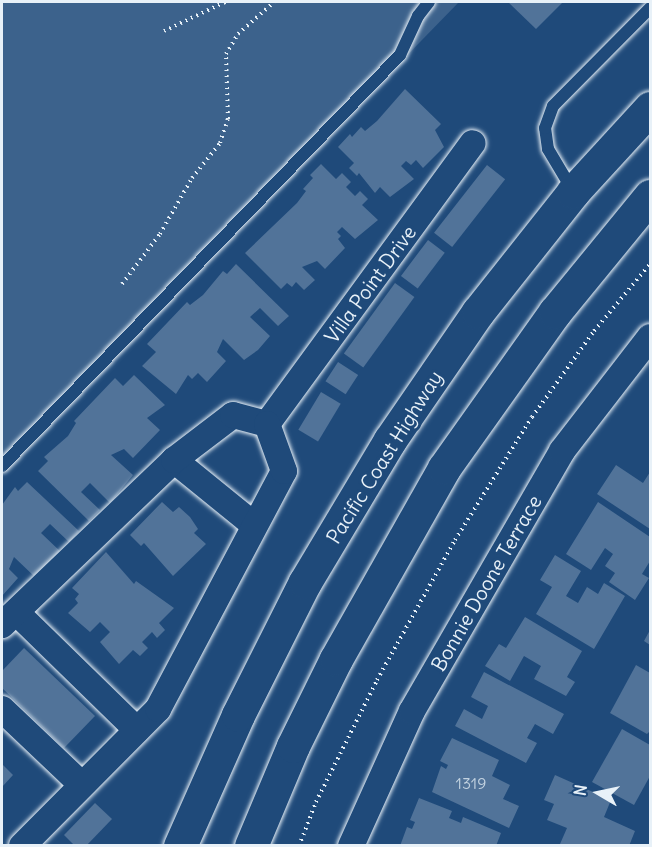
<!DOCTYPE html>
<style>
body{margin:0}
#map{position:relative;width:652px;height:847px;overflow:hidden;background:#1f4a7a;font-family:Delius,sans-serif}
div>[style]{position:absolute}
.green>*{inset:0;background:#3c628c}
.building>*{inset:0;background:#517399;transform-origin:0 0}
.path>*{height:4px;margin-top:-2px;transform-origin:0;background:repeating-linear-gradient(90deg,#e8f1f8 0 1.5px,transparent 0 6px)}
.roads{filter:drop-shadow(0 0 2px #e8f1f8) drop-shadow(0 0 2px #e8f1f8)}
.lane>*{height:12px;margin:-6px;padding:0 6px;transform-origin:6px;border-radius:6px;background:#1f4a7a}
.street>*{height:26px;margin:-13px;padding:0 13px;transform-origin:13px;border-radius:13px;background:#1f4a7a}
.highway>*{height:33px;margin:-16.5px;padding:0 16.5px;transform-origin:16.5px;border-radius:16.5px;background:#1f4a7a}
span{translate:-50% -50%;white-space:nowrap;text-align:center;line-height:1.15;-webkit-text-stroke:6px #1f4a7a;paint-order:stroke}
.number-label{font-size:16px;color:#c2d2e0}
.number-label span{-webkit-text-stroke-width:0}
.street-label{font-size:20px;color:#e8f1f8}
.frame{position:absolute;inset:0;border:3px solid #e8f1f8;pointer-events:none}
.north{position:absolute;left:568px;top:763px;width:60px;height:60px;-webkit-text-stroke:4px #1f4a7a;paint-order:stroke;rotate:279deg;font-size:16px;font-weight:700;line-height:24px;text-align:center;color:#e8f1f8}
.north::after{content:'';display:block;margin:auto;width:21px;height:27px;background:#e8f1f8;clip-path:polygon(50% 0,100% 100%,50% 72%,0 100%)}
</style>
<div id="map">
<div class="green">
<div style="clip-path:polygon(2px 2px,459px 2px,2px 471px)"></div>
</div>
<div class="building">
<div style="clip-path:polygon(508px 2px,563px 2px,536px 29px)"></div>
<div style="clip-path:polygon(405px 89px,441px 124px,435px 130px,444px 147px,423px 168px,416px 160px,411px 165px,406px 161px,401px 166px,414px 179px,390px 197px,380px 187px,375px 193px,359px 173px,357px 176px,349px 168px,354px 163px,338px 147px,350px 134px,352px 137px,361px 127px,365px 131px,377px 121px)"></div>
<div style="clip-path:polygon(321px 164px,336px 179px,342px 173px,351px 182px,346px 187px,355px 196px,360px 191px,368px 199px,362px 205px,378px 220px,355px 239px,342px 227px,337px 232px,341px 236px,338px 239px,345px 248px,325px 269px,317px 261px,302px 267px,315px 280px,304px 290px,296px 282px,292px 287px,287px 283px,281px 289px,245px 253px,297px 203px,306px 191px,303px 189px,313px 178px,310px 175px)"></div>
<div style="left:487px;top:165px;width:23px;height:86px;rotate:38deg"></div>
<div style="left:428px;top:240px;width:21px;height:45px;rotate:37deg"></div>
<div style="clip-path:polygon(236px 264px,289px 316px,278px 326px,260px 308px,250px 317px,270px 336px,258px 350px,244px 360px,223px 339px,217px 352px,226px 361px,207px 382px,198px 373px,192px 379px,188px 375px,176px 394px,142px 366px,156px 352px,147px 344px,187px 302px,190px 305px,203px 295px,223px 271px,227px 274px)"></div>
<div style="left:395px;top:283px;width:24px;height:87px;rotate:36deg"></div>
<div style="left:338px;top:362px;width:24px;height:23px;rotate:33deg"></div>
<div style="clip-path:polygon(134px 375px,165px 405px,147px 418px,160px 430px,133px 458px,124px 449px,111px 455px,133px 475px,110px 503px,90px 483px,81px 492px,100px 510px,89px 521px,38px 471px,48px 461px,44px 457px,68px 436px,76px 423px,74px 421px,115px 378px,123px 386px)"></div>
<div style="left:321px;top:392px;width:23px;height:44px;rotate:31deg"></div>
<div style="clip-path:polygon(616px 465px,643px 483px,650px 472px,650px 529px,597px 494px)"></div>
<div style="clip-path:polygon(27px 482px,79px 531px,69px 542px,50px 524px,41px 533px,62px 553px,36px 578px,14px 557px,9px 569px,18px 578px,2px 596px,2px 505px,15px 487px,18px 491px)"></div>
<div style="clip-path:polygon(162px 502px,173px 512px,179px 507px,190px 517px,198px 529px,194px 533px,206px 544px,173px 576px,144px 543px,141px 546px,130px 535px)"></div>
<div style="clip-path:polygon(598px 502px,650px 537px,650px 561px,642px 574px,649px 578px,635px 600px,609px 582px,615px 573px,605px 566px,613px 554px,605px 548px,591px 570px,566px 554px)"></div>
<div style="clip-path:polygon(106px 552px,134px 584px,136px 581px,174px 608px,159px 623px,165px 630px,157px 638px,152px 632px,142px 642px,148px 648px,140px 656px,133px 650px,119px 664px,100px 642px,110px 632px,100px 622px,90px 632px,68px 613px,78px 603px,75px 599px,79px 594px,72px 588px)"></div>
<div style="clip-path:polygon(555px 555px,581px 571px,566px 596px,578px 603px,587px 587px,598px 594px,604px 583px,625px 596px,594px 649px,536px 614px,552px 587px,540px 580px)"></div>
<div style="clip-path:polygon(525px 617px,582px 651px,567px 677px,575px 682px,566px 696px,534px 679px,541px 666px,524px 656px,510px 681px,485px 666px,499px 644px,506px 648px)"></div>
<div style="clip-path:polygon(650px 630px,650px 645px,644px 641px)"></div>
<div style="clip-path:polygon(24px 648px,95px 716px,64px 748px,2px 688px,2px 671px)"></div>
<div style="clip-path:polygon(636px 665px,650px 673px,650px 731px,647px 734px,610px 713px)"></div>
<div style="clip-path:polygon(484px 672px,564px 714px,553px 734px,535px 724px,527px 738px,537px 743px,526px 763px,455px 726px,464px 709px,482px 719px,488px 706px,471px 697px)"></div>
<div style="clip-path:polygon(622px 729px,650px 745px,650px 776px,634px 805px,592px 782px)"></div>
<div style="clip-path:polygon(452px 738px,499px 760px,492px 776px,510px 785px,503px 799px,519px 806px,509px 828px,432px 792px,441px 766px,446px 769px,448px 765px,440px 761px)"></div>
<div style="clip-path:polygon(2px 764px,13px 775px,2px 787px)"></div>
<div style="clip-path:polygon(555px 775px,611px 800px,604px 817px,635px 831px,629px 846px,560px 844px,567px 828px,547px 820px,554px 804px,544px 800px)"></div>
<div style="clip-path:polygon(419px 798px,452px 811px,449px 818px,461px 823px,463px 817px,501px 833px,496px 846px,400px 846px,407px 827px,412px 829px,415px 822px,410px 820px)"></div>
<div style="clip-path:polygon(95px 803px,112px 819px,86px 846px,75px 846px,64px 835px)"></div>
</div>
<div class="path">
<div style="left:164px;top:31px;width:68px;rotate:-25.4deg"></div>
<div style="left:122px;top:284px;width:63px;rotate:-52.8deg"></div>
<div style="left:160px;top:234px;width:64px;rotate:-60.3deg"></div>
<div style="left:192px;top:178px;width:45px;rotate:-51.3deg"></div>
<div style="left:220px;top:143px;width:25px;rotate:-72deg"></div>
<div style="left:228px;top:119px;width:65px;rotate:-91.8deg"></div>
<div style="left:226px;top:54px;width:23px;rotate:-59deg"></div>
<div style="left:238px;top:34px;width:48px;rotate:-41.6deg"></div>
<div style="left:299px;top:846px;width:47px;rotate:-68.9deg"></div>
<div style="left:316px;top:802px;width:136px;rotate:-63.4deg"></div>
<div style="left:377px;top:680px;width:160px;rotate:-60.9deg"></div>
<div style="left:455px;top:540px;width:145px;rotate:-58deg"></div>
<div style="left:532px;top:417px;width:106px;rotate:-54.2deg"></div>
<div style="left:594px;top:331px;width:87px;rotate:-50.1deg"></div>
</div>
<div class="roads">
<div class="lane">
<div style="left:573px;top:191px;width:49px;rotate:-120.8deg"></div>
<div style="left:548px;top:149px;width:21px;rotate:-98deg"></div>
<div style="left:545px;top:128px;width:23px;rotate:-70deg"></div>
<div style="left:553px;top:106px;width:138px;rotate:-45.3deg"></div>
<div style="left:2px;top:466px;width:572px;rotate:-45.92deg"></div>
<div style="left:400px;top:55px;width:43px;rotate:-65.2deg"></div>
<div style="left:418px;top:16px;width:18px;rotate:-52deg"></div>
</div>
<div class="street">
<div style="left:174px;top:460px;width:103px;rotate:39.1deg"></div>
<div style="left:16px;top:612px;width:169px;rotate:44.3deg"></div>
<div style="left:2px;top:625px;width:238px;rotate:-43.8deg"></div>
<div style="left:174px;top:460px;width:74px;rotate:-37.3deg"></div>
<div style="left:233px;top:415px;width:35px;rotate:15deg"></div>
<div style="left:267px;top:424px;width:348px;rotate:-53.8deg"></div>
<div style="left:2px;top:709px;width:110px;rotate:43.5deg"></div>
<div style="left:22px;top:846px;width:193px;rotate:-45.2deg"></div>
<div style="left:158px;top:709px;width:269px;rotate:-62.1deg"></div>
<div style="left:284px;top:471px;width:50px;rotate:-109.9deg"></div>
<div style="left:351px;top:846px;width:148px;rotate:-65.7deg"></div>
<div style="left:412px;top:711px;width:300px;rotate:-60deg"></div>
<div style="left:562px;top:451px;width:144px;rotate:-52.3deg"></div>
</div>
<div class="highway">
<div style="left:180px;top:846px;width:143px;rotate:-66.1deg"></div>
<div style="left:238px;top:715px;width:149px;rotate:-63.3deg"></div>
<div style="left:305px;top:582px;width:165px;rotate:-59.1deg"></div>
<div style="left:390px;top:440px;width:155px;rotate:-55.5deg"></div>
<div style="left:478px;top:312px;width:153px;rotate:-51.6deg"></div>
<div style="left:573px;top:192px;width:114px;rotate:-47.5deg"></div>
<div style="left:251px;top:846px;width:108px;rotate:-67.2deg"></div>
<div style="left:293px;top:746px;width:97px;rotate:-63.7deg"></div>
<div style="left:336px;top:659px;width:219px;rotate:-60.5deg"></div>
<div style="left:444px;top:468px;width:191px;rotate:-54.6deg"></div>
<div style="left:555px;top:312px;width:150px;rotate:-50.7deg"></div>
</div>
</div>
<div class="number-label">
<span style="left:471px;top:783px">1319</span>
</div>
<div class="street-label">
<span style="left:370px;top:284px;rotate:-54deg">Villa Point Drive</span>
<span style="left:384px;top:457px;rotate:-58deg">Pacific Coast Highway</span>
<span style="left:486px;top:583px;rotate:-60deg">Bonnie Doone Terrace</span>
</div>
<div class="frame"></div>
<div class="north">N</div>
</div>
